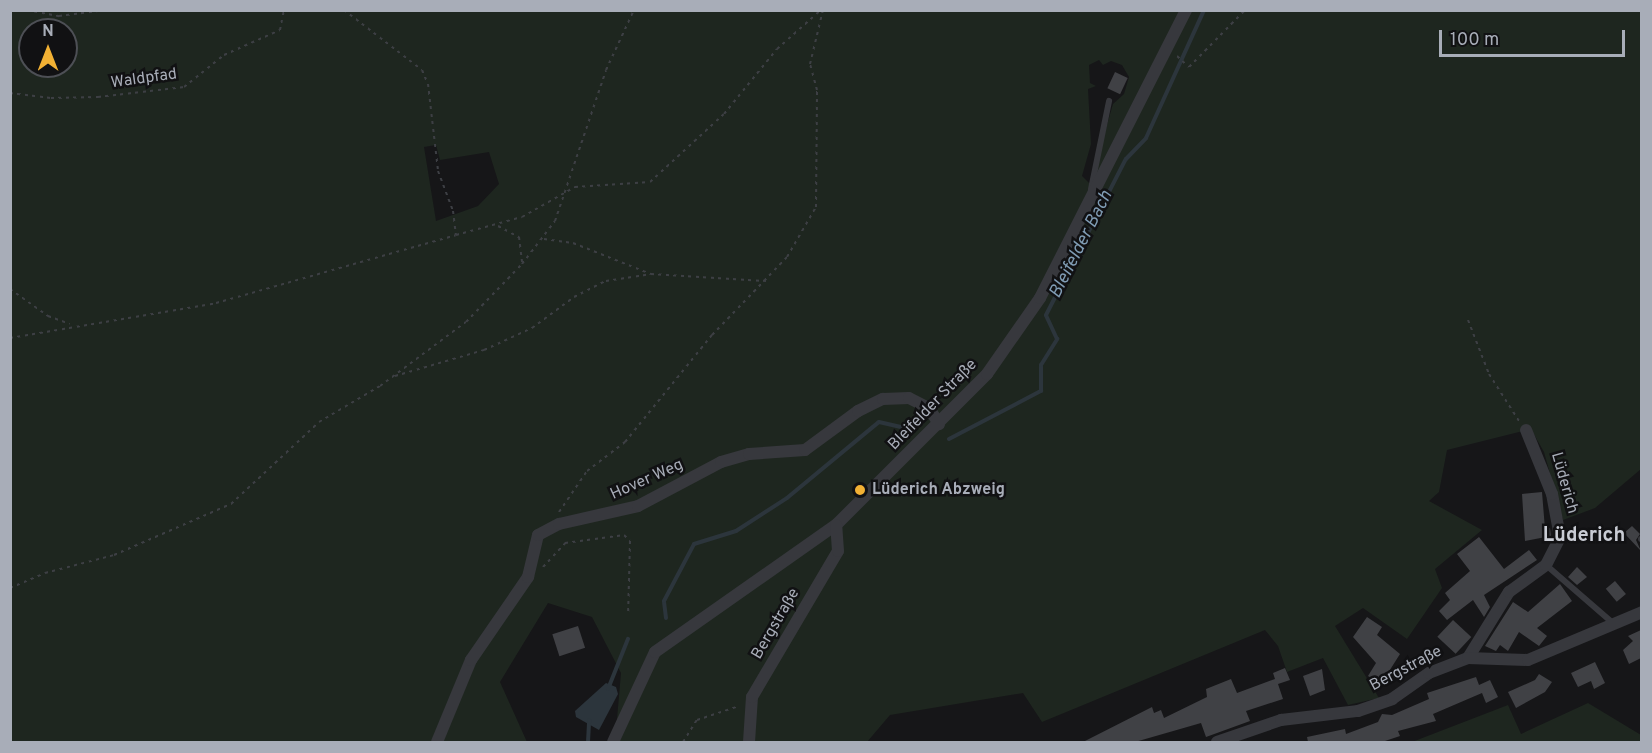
<!DOCTYPE html>
<meta charset="utf-8">
<style>
body{margin:0}
#map{position:relative;width:1652px;height:753px;overflow:hidden;background:#161618;font-family:Overpass,sans-serif}
div>[style]{position:absolute}
.green>*{inset:0;background:#1e261f}
.water>*{inset:0;background:#2c353c}
.stream>*{height:4px;margin:-2px;padding:0 2px;transform-origin:2px;border-radius:2px;background:#2c353c}
.building>*{inset:0;background:#404145;transform-origin:0 0}
.path>*{height:2px;margin-top:-1px;transform-origin:0;background:repeating-linear-gradient(90deg,#3d3f44 0 3px,transparent 0 7.5px)}
.service>*{height:6px;margin:-3px;padding:0 3px;transform-origin:3px;border-radius:3px;background:#37383d}
.minor>*{height:12px;margin:-6px;padding:0 6px;transform-origin:6px;border-radius:6px;background:#37383d}
.dots>*{width:16px;height:16px;translate:-50% -50%;box-sizing:border-box;border:3px solid #111113;border-radius:50%}
span{translate:-50% -50%;white-space:nowrap;text-align:center;line-height:1.15;-webkit-text-stroke:5px #111113;paint-order:stroke}
.street-label{font-size:16px;color:#a8adb8}
.poi-label{font-size:16px;color:#a8adb8;font-weight:700}
.left{translate:0 -50%;text-align:left}
.water-label{font-size:18px;color:#7f9bb3;font-style:italic}
.quarter-label{font-size:20px;color:#c9ccd4;font-weight:700}
.frame{position:absolute;inset:0;border:12px solid #a8adb8;pointer-events:none}
.north{position:absolute;left:18px;top:18px;width:60px;height:60px;box-sizing:border-box;background:#111113;border:2px solid #4d4f55;border-radius:50%;rotate:0deg;font-size:16px;font-weight:700;line-height:24px;text-align:center;color:#a8adb8}
.north::after{content:'';display:block;margin:auto;width:21px;height:27px;background:#f2b134;clip-path:polygon(50% 0,100% 100%,50% 72%,0 100%)}
.scale{position:absolute;left:1439px;top:30px;width:186px;height:27px;box-sizing:border-box;border:3px solid #a8adb8;border-top:0;padding-left:8px;font-size:18px;line-height:21px;white-space:nowrap;color:#a8adb8;-webkit-text-stroke:4px #111113;paint-order:stroke}
</style>
<div id="map">
<div class="green">
<div style="clip-path:polygon(evenodd,10px 11px,1641px 11px,1641px 469px,1595px 508px,1563px 520px,1544px 452px,1531px 429px,1447px 450px,1439px 492px,1429px 501px,1482px 530px,1435px 569px,1442px 588px,1407px 639px,1363px 608px,1335px 626px,1379px 698px,1348px 705px,1323px 658px,1287px 672px,1278px 646px,1265px 630px,1042px 722px,1023px 693px,890px 715px,867px 742px,615px 742px,621px 673px,592px 617px,548px 603px,500px 682px,527px 742px,11px 742px,10px 11px,30px 30px,66px 30px,66px 66px,30px 66px,30px 30px,10px 11px,1099px 60px,1103px 65px,1111px 61px,1122px 65px,1129px 77px,1124px 94px,1113px 104px,1090px 184px,1082px 176px,1091px 144px,1088px 89px,1096px 86px,1090px 83px,1089px 65px,1099px 60px,10px 11px,436px 145px,440px 160px,489px 152px,499px 184px,478px 206px,436px 221px,424px 147px,436px 145px)"></div>
<div style="clip-path:polygon(1588px 703px,1641px 735px,1641px 742px,1412px 742px,1508px 705px,1521px 734px)"></div>
</div>
<div class="water">
<div style="clip-path:polygon(606px 683px,616px 687px,618px 694px,599px 730px,576px 717px,575px 711px)"></div>
</div>
<div class="stream">
<div style="left:949px;top:439px;width:104px;rotate:-27.6deg"></div>
<div style="left:1041px;top:391px;width:26px;rotate:-90deg"></div>
<div style="left:1041px;top:365px;width:31px;rotate:-58deg"></div>
<div style="left:1057px;top:339px;width:26px;rotate:-115deg"></div>
<div style="left:1046px;top:315px;width:175px;rotate:-62.9deg"></div>
<div style="left:1126px;top:159px;width:29px;rotate:-46deg"></div>
<div style="left:1146px;top:138px;width:141px;rotate:-65.6deg"></div>
<div style="left:666px;top:618px;width:17px;rotate:-97deg"></div>
<div style="left:664px;top:601px;width:64px;rotate:-62.2deg"></div>
<div style="left:694px;top:544px;width:44px;rotate:-17.2deg"></div>
<div style="left:736px;top:531px;width:61px;rotate:-32.9deg"></div>
<div style="left:787px;top:498px;width:119px;rotate:-39.6deg"></div>
<div style="left:879px;top:422px;width:27px;rotate:13deg"></div>
<div style="left:608px;top:689px;width:54px;rotate:-68.2deg"></div>
<div style="left:588px;top:742px;width:22px;rotate:-87deg"></div>
</div>
<div class="building">
<div style="left:1115px;top:72px;width:14px;height:18px;rotate:25deg"></div>
<div style="clip-path:polygon(1542px 492px,1545px 529px,1550px 528px,1551px 536px,1525px 541px,1522px 494px)"></div>
<div style="clip-path:polygon(1632px 526px,1640px 534px,1636px 540px,1641px 551px,1624px 533px)"></div>
<div style="clip-path:polygon(1479px 537px,1504px 569px,1529px 550px,1537px 560px,1484px 595px,1490px 607px,1484px 617px,1473px 600px,1447px 620px,1439px 611px,1450px 600px,1445px 593px,1470px 571px,1457px 554px)"></div>
<div style="clip-path:polygon(1577px 567px,1587px 577px,1577px 585px,1568px 577px)"></div>
<div style="left:1615px;top:581px;width:17px;height:12px;rotate:50deg"></div>
<div style="clip-path:polygon(1560px 584px,1572px 601px,1537px 628px,1547px 636px,1539px 646px,1519px 632px,1508px 651px,1500px 645px,1496px 651px,1485px 646px,1513px 602px,1528px 612px)"></div>
<div style="clip-path:polygon(1367px 617px,1382px 627px,1377px 635px,1400px 654px,1381px 684px,1368px 676px,1376px 663px,1353px 637px)"></div>
<div style="left:1453px;top:620px;width:25px;height:23px;rotate:43deg"></div>
<div style="left:578px;top:626px;width:23px;height:27px;rotate:72deg"></div>
<div style="clip-path:polygon(1641px 630px,1641px 658px,1629px 664px,1623px 650px,1633px 641px,1628px 636px)"></div>
<div style="clip-path:polygon(1595px 662px,1605px 683px,1594px 689px,1591px 681px,1578px 687px,1571px 673px)"></div>
<div style="clip-path:polygon(1285px 668px,1290px 680px,1278px 684px,1283px 699px,1246px 711px,1250px 721px,1206px 737px,1201px 723px,1135px 742px,1083px 742px,1152px 707px,1154px 713px,1161px 710px,1164px 718px,1207px 697px,1206px 689px,1231px 679px,1237px 693px,1275px 679px,1273px 673px)"></div>
<div style="clip-path:polygon(1322px 669px,1325px 690px,1310px 696px,1303px 676px)"></div>
<div style="clip-path:polygon(1539px 674px,1552px 682px,1545px 692px,1516px 708px,1508px 692px,1535px 680px)"></div>
<div style="clip-path:polygon(1476px 677px,1479px 685px,1490px 680px,1498px 697px,1486px 703px,1482px 693px,1433px 714px,1436px 721px,1398px 731px,1400px 736px,1385px 741px,1308px 742px,1307px 737px,1345px 729px,1346px 734px,1378px 722px,1382px 714px,1392px 715px,1429px 699px,1427px 693px)"></div>
</div>
<div class="path">
<div style="left:27px;top:10px;width:33px;rotate:11deg"></div>
<div style="left:59px;top:16px;width:47px;rotate:-7.3deg"></div>
<div style="left:344px;top:10px;width:98px;rotate:37.6deg"></div>
<div style="left:422px;top:70px;width:15px;rotate:67deg"></div>
<div style="left:428px;top:84px;width:88px;rotate:83.4deg"></div>
<div style="left:438px;top:171px;width:43px;rotate:69.4deg"></div>
<div style="left:453px;top:211px;width:24px;rotate:83deg"></div>
<div style="left:456px;top:235px;width:68px;rotate:-15.3deg"></div>
<div style="left:522px;top:217px;width:61px;rotate:-29.5deg"></div>
<div style="left:575px;top:187px;width:75px;rotate:-3.8deg"></div>
<div style="left:650px;top:182px;width:100px;rotate:-42.6deg"></div>
<div style="left:724px;top:114px;width:84px;rotate:-50.8deg"></div>
<div style="left:777px;top:49px;width:59px;rotate:-41.6deg"></div>
<div style="left:1177px;top:56px;width:16px;rotate:43deg"></div>
<div style="left:1189px;top:67px;width:80px;rotate:-45.5deg"></div>
<div style="left:10px;top:93px;width:41px;rotate:7deg"></div>
<div style="left:51px;top:98px;width:47px;rotate:-1.2deg"></div>
<div style="left:98px;top:97px;width:87px;rotate:-6.6deg"></div>
<div style="left:184px;top:87px;width:51px;rotate:-38.7deg"></div>
<div style="left:224px;top:55px;width:61px;rotate:-24.1deg"></div>
<div style="left:280px;top:30px;width:20px;rotate:-79deg"></div>
<div style="left:498px;top:226px;width:24px;rotate:28deg"></div>
<div style="left:519px;top:237px;width:26px;rotate:83deg"></div>
<div style="left:544px;top:239px;width:29px;rotate:8deg"></div>
<div style="left:573px;top:243px;width:84px;rotate:21.7deg"></div>
<div style="left:651px;top:274px;width:116px;rotate:3.5deg"></div>
<div style="left:10px;top:289px;width:47px;rotate:35.4deg"></div>
<div style="left:48px;top:316px;width:23px;rotate:20deg"></div>
<div style="left:1468px;top:320px;width:58px;rotate:68.7deg"></div>
<div style="left:1489px;top:374px;width:56px;rotate:57.4deg"></div>
<div style="left:10px;top:338px;width:209px;rotate:-9.6deg"></div>
<div style="left:216px;top:303px;width:249px;rotate:-15.8deg"></div>
<div style="left:395px;top:376px;width:93px;rotate:-16.3deg"></div>
<div style="left:484px;top:350px;width:53px;rotate:-24.6deg"></div>
<div style="left:532px;top:328px;width:52px;rotate:-36.4deg"></div>
<div style="left:574px;top:297px;width:36px;rotate:-27deg"></div>
<div style="left:606px;top:281px;width:46px;rotate:-8.8deg"></div>
<div style="left:559px;top:512px;width:50px;rotate:-55.7deg"></div>
<div style="left:587px;top:471px;width:48px;rotate:-37.3deg"></div>
<div style="left:625px;top:442px;width:138px;rotate:-50.9deg"></div>
<div style="left:712px;top:335px;width:108px;rotate:-46.1deg"></div>
<div style="left:787px;top:257px;width:58px;rotate:-59.9deg"></div>
<div style="left:816px;top:207px;width:117px;rotate:-89.5deg"></div>
<div style="left:817px;top:90px;width:27px;rotate:-105deg"></div>
<div style="left:810px;top:64px;width:56px;rotate:-76.5deg"></div>
<div style="left:543px;top:567px;width:33px;rotate:-47deg"></div>
<div style="left:565px;top:543px;width:60px;rotate:-7.7deg"></div>
<div style="left:624px;top:535px;width:8px;rotate:45deg"></div>
<div style="left:630px;top:541px;width:75px;rotate:91.5deg"></div>
<div style="left:10px;top:588px;width:38px;rotate:-23deg"></div>
<div style="left:45px;top:573px;width:71px;rotate:-14.6deg"></div>
<div style="left:114px;top:555px;width:128px;rotate:-23.6deg"></div>
<div style="left:231px;top:504px;width:120px;rotate:-43deg"></div>
<div style="left:319px;top:422px;width:71px;rotate:-30.5deg"></div>
<div style="left:380px;top:386px;width:107px;rotate:-36.7deg"></div>
<div style="left:466px;top:322px;width:81px;rotate:-46deg"></div>
<div style="left:522px;top:264px;width:54px;rotate:-52.5deg"></div>
<div style="left:555px;top:221px;width:159px;rotate:-71.3deg"></div>
<div style="left:606px;top:70px;width:66px;rotate:-65deg"></div>
<div style="left:683px;top:742px;width:26px;rotate:-58deg"></div>
<div style="left:697px;top:720px;width:44px;rotate:-18.4deg"></div>
</div>
<div class="service">
<div style="left:1091px;top:189px;width:90px;rotate:-78.4deg"></div>
<div style="left:1641px;top:539px;width:1px"></div>
<div style="left:1546px;top:565px;width:90px;rotate:40.9deg"></div>
</div>
<div class="minor">
<div style="left:1468px;top:658px;width:78px;rotate:-58.2deg"></div>
<div style="left:1509px;top:592px;width:46px;rotate:-36.1deg"></div>
<div style="left:1546px;top:565px;width:31px;rotate:-63deg"></div>
<div style="left:1560px;top:537px;width:44px;rotate:-100.5deg"></div>
<div style="left:1552px;top:494px;width:69px;rotate:-112.1deg"></div>
<div style="left:437px;top:742px;width:89px;rotate:-67.5deg"></div>
<div style="left:471px;top:660px;width:101px;rotate:-55.5deg"></div>
<div style="left:528px;top:577px;width:43px;rotate:-76.6deg"></div>
<div style="left:538px;top:535px;width:24px;rotate:-28deg"></div>
<div style="left:559px;top:524px;width:81px;rotate:-12.8deg"></div>
<div style="left:638px;top:506px;width:94px;rotate:-27.9deg"></div>
<div style="left:721px;top:462px;width:29px;rotate:-16deg"></div>
<div style="left:749px;top:454px;width:56px;rotate:-4.1deg"></div>
<div style="left:805px;top:450px;width:66px;rotate:-36.3deg"></div>
<div style="left:858px;top:411px;width:28px;rotate:-26deg"></div>
<div style="left:883px;top:399px;width:26px;rotate:-2deg"></div>
<div style="left:909px;top:398px;width:22px;rotate:27deg"></div>
<div style="left:929px;top:408px;width:19px;rotate:58deg"></div>
<div style="left:613px;top:742px;width:99px;rotate:-65deg"></div>
<div style="left:655px;top:652px;width:221px;rotate:-35.1deg"></div>
<div style="left:836px;top:525px;width:214px;rotate:-45deg"></div>
<div style="left:987px;top:374px;width:93px;rotate:-55.1deg"></div>
<div style="left:1040px;top:298px;width:323px;rotate:-63.1deg"></div>
<div style="left:749px;top:742px;width:45px;rotate:-86.2deg"></div>
<div style="left:752px;top:697px;width:169px;rotate:-59.5deg"></div>
<div style="left:838px;top:551px;width:26px;rotate:-94deg"></div>
<div style="left:1217px;top:742px;width:68px;rotate:-19deg"></div>
<div style="left:1281px;top:720px;width:78px;rotate:-6.7deg"></div>
<div style="left:1358px;top:711px;width:36px;rotate:-19deg"></div>
<div style="left:1392px;top:699px;width:45px;rotate:-35.1deg"></div>
<div style="left:1429px;top:673px;width:42px;rotate:-21deg"></div>
<div style="left:1468px;top:658px;width:60px;rotate:1.9deg"></div>
<div style="left:1528px;top:660px;width:124px;rotate:-22.8deg"></div>
</div>
<div class="dots">
<div style="left:860px;top:490px;background:#f2b134"></div>
</div>
<div class="street-label">
<span style="left:144px;top:79px;rotate:-8deg">Waldpfad</span>
<span style="left:933px;top:405px;rotate:-46deg">Bleifelder Straße</span>
<span style="left:647px;top:480px;rotate:-24deg">Hover Weg</span>
<span style="left:1564px;top:483px;rotate:74deg">Lüderich</span>
<span style="left:776px;top:624px;rotate:-60deg">Bergstraße</span>
<span style="left:1406px;top:669px;rotate:-28deg">Bergstraße</span>
</div>
<div class="poi-label">
<span class="left" style="left:872px;top:490px">Lüderich Abzweig</span>
</div>
<div class="water-label">
<span style="left:1082px;top:245px;rotate:-63deg">Bleifelder Bach</span>
</div>
<div class="quarter-label">
<span style="left:1584px;top:536px">Lüderich</span>
</div>
<div class="frame"></div>
<div class="north">N</div>
<div class="scale">100 m</div>
</div>
